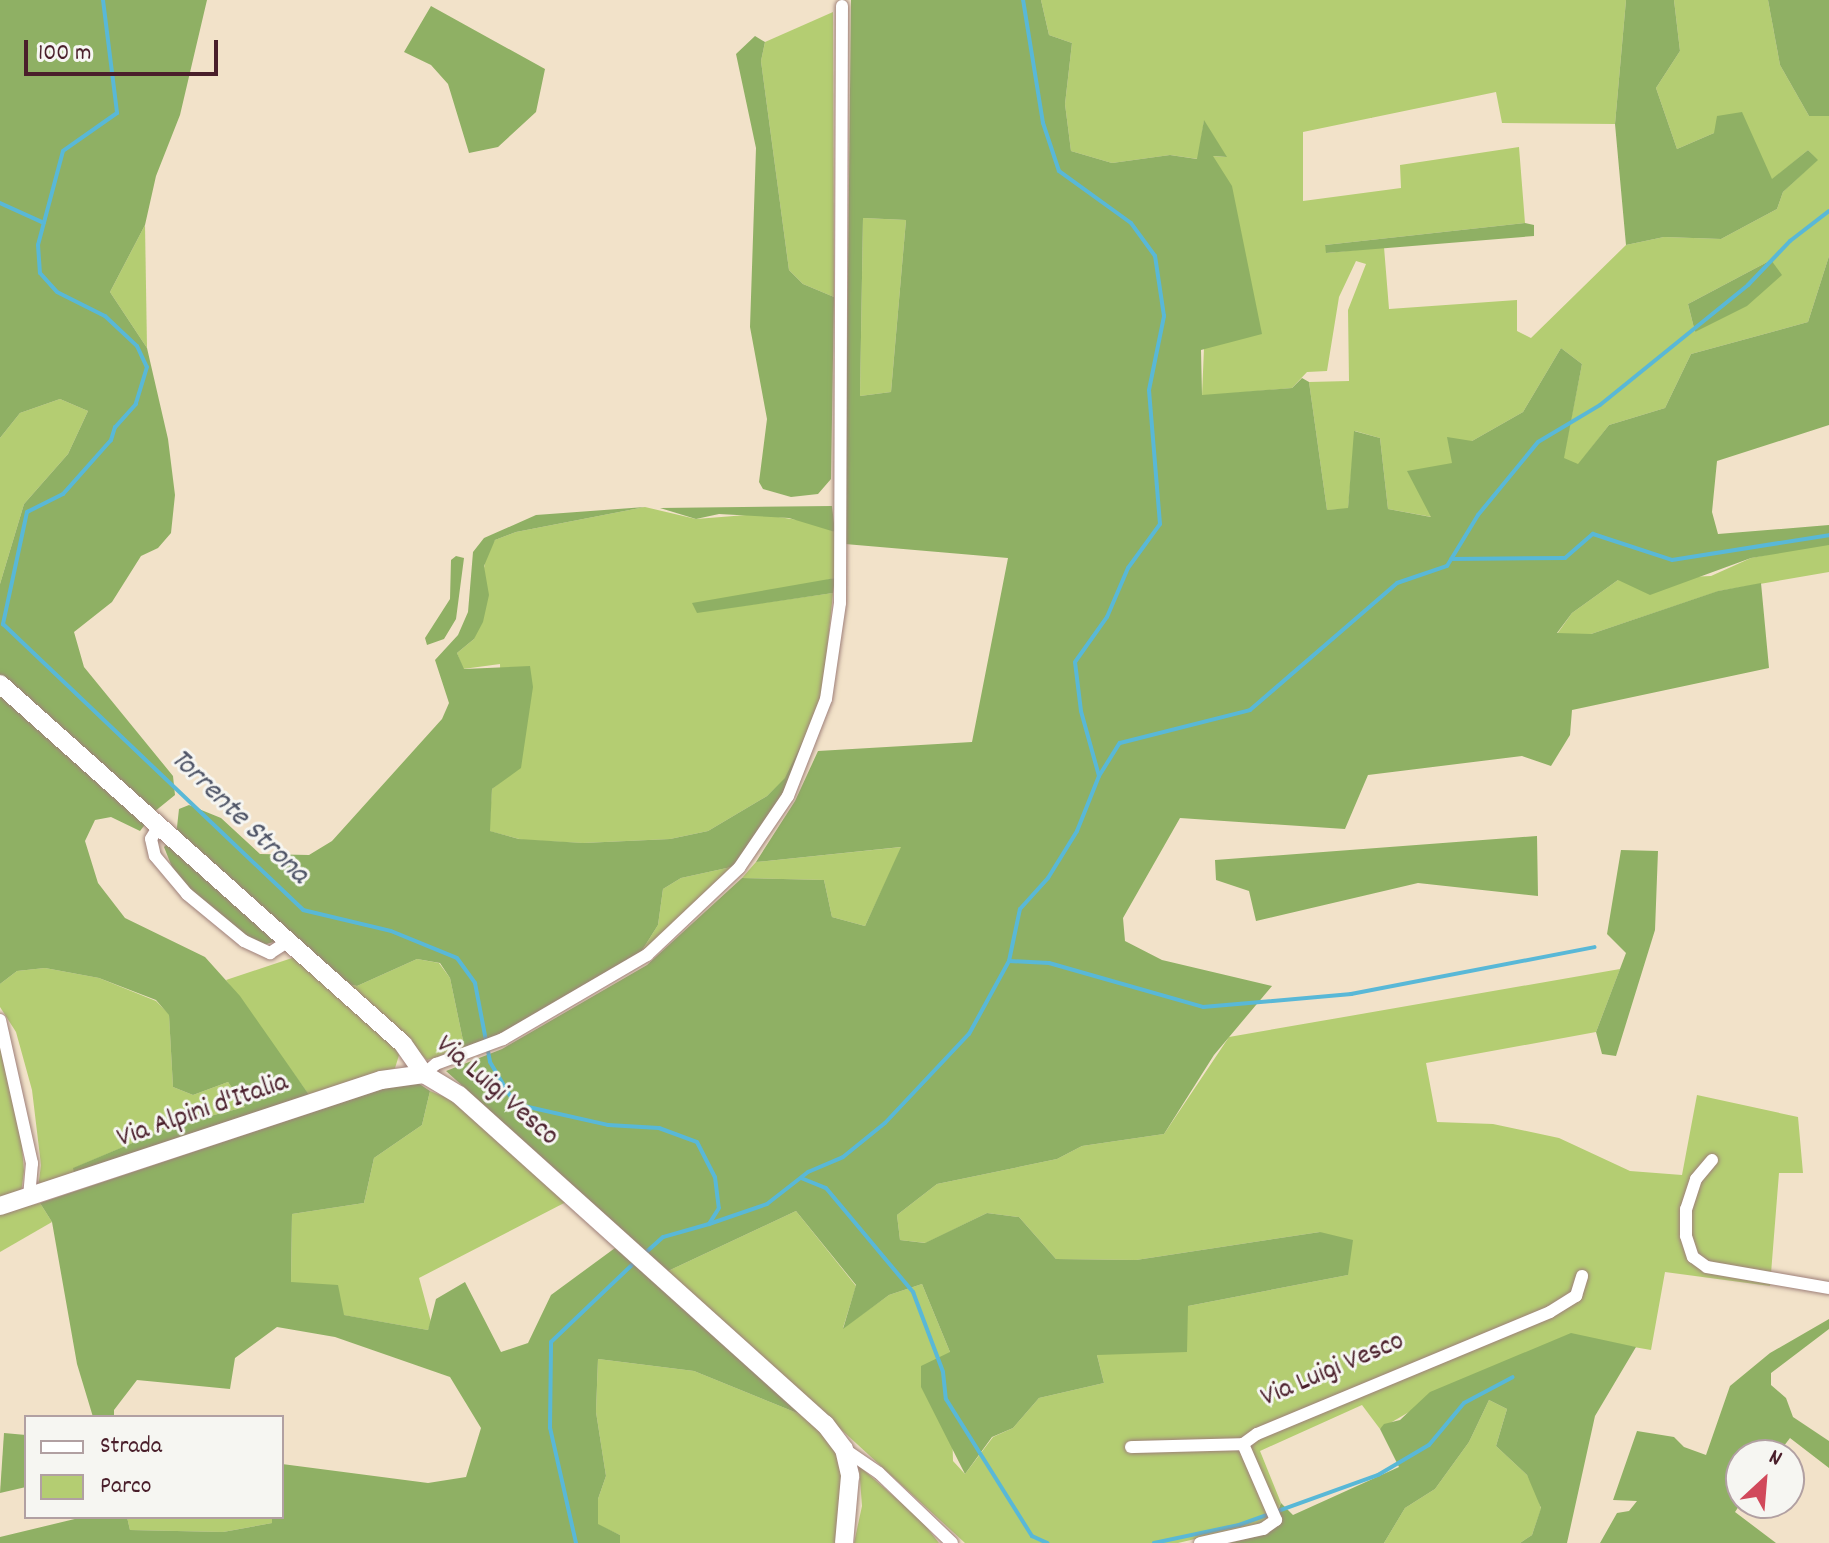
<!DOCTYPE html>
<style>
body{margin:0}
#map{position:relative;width:1829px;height:1543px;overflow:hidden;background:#f2e2c9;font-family:Dekko,sans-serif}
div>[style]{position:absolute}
.green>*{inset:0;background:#b4cd72}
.forest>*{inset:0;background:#8fb064}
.stream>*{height:4px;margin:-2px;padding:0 2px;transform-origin:2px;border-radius:2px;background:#59b8d7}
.roads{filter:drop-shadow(0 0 2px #9e807a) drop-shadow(0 0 2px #9e807a)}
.street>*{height:12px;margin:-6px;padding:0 6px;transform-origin:6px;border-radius:6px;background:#fff}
.secondary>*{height:18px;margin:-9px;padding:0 9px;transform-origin:9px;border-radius:9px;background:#fff}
span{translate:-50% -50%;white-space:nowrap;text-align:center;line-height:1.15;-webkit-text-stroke:6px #f6f6f2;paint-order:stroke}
.street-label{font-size:28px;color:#4a1f2b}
.water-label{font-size:30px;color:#4f5567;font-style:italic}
.legend{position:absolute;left:24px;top:1415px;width:260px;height:104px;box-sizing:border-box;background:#f6f6f2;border:2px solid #b1a0a2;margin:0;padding:10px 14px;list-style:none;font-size:24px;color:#4a1f2b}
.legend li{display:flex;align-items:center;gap:16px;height:40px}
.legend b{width:40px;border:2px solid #b1a0a2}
.north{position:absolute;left:1725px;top:1439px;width:80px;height:80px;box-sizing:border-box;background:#f6f6f2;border:2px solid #b1a0a2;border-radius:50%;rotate:26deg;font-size:22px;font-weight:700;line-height:32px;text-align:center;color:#4a1f2b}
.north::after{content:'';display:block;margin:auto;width:28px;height:36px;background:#d1495b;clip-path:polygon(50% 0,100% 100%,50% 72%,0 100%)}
.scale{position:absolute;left:24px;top:40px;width:194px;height:36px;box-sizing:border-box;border:4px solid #4a1f2b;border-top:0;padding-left:10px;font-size:24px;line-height:28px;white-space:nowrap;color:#4a1f2b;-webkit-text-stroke:6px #f6f6f2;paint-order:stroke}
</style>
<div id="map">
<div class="green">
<div style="clip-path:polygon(evenodd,1041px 0,1626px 0,1615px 124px,1502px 123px,1496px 92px,1303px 132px,1303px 201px,1401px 188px,1400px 165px,1519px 147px,1525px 223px,1325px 245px,1327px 253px,1384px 247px,1389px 309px,1517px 300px,1517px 331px,1531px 338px,1626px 245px,1664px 237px,1721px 239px,1777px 209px,1783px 192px,1817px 160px,1808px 150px,1772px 180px,1714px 133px,1677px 149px,1656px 88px,1680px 51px,1674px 0,1768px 0,1780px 65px,1809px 116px,1829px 116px,1829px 256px,1808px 322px,1691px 354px,1665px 408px,1609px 425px,1578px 465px,1563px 459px,1582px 364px,1561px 348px,1523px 412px,1472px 441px,1452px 463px,1432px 517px,1388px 509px,1380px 438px,1355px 431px,1348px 509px,1327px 510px,1309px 382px,1349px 381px,1348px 310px,1366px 264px,1356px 261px,1339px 297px,1327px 371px,1307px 372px,1292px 388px,1202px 396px,1212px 156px,1226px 157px,1204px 121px,1198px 159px,1170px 155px,1112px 163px,1071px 151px,1065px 104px,1072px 43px,1049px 35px,1041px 0,1771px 260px,1695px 332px,1688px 304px,1771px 260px)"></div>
<div style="clip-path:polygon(833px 12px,834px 297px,803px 284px,789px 270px,761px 61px,765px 42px)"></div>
<div style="clip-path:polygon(863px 218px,906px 220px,891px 392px,860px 396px)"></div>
<div style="clip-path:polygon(145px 225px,147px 348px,110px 292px)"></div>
<div style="clip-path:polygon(60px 399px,88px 411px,68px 454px,24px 504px,0 584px,0 438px,20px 413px)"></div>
<div style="clip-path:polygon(645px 507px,696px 519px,759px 514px,811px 522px,835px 532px,835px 578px,697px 612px,833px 593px,822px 701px,786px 778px,767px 796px,708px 831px,670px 839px,583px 843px,523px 840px,489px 831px,492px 789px,503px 780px,500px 664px,463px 669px,457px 653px,474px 639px,486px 554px,495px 540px,516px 532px)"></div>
<div style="clip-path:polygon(1821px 544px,1829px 545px,1829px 572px,1719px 591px,1591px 634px,1557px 634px,1572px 613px,1618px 580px,1711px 576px,1751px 558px)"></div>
<div style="clip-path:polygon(902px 847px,865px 926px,832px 917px,824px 880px,742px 878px,756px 862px)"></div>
<div style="clip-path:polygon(736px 866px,694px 906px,641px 952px,658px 925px,663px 889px,681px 878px)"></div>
<div style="clip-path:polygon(295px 957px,400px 1052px,395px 1068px,312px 1099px,226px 980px)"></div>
<div style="clip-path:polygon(417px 959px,439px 963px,450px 978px,465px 1050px,427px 1060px,343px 983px,357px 986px)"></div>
<div style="clip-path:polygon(45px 968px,99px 978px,156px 1001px,169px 1014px,173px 1087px,193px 1095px,228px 1082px,245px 1107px,175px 1125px,74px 1168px,75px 1177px,38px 1188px,41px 1165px,32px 1090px,16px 1032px,0 1007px,0 984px,17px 971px)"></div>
<div style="clip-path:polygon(1620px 969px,1596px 1032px,1426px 1063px,1437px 1122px,1493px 1124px,1559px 1138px,1630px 1171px,1682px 1175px,1697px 1095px,1798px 1117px,1803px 1173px,1779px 1173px,1770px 1286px,1665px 1272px,1651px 1350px,1611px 1343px,1409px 1412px,1380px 1429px,1362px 1405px,1260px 1451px,1281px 1503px,1272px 1521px,1178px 1543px,965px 1543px,668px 1271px,796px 1211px,856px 1286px,843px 1328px,889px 1295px,922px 1284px,950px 1352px,953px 1461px,965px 1474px,993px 1437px,1013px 1428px,1039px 1398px,1104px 1383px,1097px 1355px,1188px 1306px,1348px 1275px,1320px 1232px,1136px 1260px,1056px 1259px,1019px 1217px,987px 1213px,926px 1243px,900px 1240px,897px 1215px,937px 1184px,1057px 1159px,1082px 1146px,1164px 1134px,1229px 1037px)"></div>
<div style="clip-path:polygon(0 1045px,19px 1111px,24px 1171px,21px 1193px,0 1199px)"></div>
<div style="clip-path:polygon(430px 1091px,450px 1099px,568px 1201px,419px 1278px,431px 1322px,428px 1330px,343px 1315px,291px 1282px,292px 1214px,364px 1203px,374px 1158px,422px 1125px)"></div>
<div style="clip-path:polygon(40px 1203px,52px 1222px,0 1252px,0 1213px)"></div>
<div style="clip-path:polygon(598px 1359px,694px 1371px,812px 1419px,832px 1442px,842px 1468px,838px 1543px,620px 1543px,620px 1535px,598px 1525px,598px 1499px,606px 1476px,596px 1412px)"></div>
<div style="clip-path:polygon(1489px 1400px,1507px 1409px,1496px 1446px,1527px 1475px,1537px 1494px,1541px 1509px,1532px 1535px,1520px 1543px,1384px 1543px,1405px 1508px,1435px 1489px,1469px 1442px)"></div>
<div style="clip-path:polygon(859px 1466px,921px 1520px,939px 1543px,854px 1543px,862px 1506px)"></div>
<div style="clip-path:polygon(127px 1517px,272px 1517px,272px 1523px,223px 1532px,130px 1530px)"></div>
</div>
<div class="forest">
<div style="clip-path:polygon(0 0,207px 0,180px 115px,156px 176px,145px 225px,110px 292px,147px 348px,168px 439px,175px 495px,171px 533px,158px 548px,141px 556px,112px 602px,74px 632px,84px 667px,173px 776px,175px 795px,154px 812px,0 675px,0 584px,24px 504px,68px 454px,88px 411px,60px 399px,20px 413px,0 438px)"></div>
<div style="clip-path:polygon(evenodd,851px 0,1041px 0,1049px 35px,1072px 43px,1065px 104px,1071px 151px,1112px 163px,1170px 155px,1197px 159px,1204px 120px,1227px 157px,1213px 156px,1232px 186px,1262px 334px,1201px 350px,1202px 395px,1292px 388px,1302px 378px,1309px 382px,1327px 510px,1348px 508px,1354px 431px,1380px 438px,1388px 509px,1431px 517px,1407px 471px,1452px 463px,1447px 437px,1472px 441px,1523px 412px,1561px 348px,1582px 364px,1564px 458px,1578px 464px,1609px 425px,1665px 408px,1691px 354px,1808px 322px,1829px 256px,1829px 425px,1717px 461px,1712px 512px,1718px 534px,1829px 525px,1829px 545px,1751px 558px,1650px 595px,1618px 580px,1572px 613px,1557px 633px,1591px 634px,1718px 591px,1761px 583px,1769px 668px,1572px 710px,1570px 735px,1551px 766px,1522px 756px,1368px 775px,1345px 829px,1180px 818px,1123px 918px,1125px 941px,1162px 960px,1272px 986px,1214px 1055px,1164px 1134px,1082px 1146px,1057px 1159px,937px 1184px,897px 1215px,900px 1240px,925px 1243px,987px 1213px,1019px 1217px,1056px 1259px,1136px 1260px,1320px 1232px,1353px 1240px,1348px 1275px,1188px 1306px,1187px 1352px,1097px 1355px,1104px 1383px,1039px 1398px,1013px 1428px,992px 1437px,965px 1474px,921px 1387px,921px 1366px,950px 1352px,922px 1284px,889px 1295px,843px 1329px,856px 1285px,796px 1211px,668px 1271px,446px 1071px,502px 1049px,647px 965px,742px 878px,824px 880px,832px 917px,865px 926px,901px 847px,756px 862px,795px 801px,818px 751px,972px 742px,1008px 558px,845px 544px,851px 0,863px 218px,906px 220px,891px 392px,860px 396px,863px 218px)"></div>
<div style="clip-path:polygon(1626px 0,1674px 0,1680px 51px,1656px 88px,1677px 149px,1714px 133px,1717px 116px,1742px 112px,1772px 179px,1808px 150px,1818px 160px,1783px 192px,1777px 209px,1721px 239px,1664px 237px,1626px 245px,1615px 124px)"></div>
<div style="clip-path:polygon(1768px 0,1829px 0,1829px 116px,1809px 116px,1780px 65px)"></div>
<div style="clip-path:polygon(431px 6px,545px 69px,536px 112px,498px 147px,469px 153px,448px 84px,431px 65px,404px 52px)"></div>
<div style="clip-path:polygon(755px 36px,765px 42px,761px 61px,789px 270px,803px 284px,834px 297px,831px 479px,818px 494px,791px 497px,763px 489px,759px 482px,767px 419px,750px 327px,756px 148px,736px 54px)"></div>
<div style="clip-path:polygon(1525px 223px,1534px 225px,1534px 236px,1326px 253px,1325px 245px)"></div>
<div style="clip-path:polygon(1771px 260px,1782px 275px,1747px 306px,1695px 332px,1688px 304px)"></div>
<div style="clip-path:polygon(832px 506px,835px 532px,789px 518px,719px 514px,696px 519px,660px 508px)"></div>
<div style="clip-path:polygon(645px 507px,516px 532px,495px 540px,484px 566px,489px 595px,483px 622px,474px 639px,457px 653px,464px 669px,530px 666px,533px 687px,521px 768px,492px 789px,490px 831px,519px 839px,583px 843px,670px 839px,708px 831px,767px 796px,785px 778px,822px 701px,786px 789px,736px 866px,681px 878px,663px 889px,658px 925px,641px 952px,499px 1036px,465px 1050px,450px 978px,440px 963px,417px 959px,357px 986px,343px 983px,176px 836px,179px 809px,189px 805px,221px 818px,260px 854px,309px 855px,332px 841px,442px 719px,449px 703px,435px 660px,458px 635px,468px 612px,473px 552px,484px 538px,536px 515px)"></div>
<div style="clip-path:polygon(456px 556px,464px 558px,456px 619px,444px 639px,427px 645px,425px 638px,450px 599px,451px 560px)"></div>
<div style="clip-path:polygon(835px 578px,833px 593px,697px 613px,692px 603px)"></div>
<div style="clip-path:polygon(0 693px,147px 822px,140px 831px,111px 817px,95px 820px,85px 841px,98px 883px,125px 918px,205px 957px,240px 996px,312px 1099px,75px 1177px,73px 1168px,175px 1125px,245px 1107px,228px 1082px,193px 1095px,173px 1087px,169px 1015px,156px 1000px,99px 978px,45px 968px,17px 971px,0 984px)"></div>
<div style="clip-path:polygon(1537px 836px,1538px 896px,1418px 883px,1256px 921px,1249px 891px,1216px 880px,1215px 860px)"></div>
<div style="clip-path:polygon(169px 842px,279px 940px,264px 945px,246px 936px,195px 895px,172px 867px,164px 847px)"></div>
<div style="clip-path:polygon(1621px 850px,1658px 851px,1655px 930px,1616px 1056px,1602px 1054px,1596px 1032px,1626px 953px,1607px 934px)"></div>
<div style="clip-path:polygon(412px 1079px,430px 1091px,422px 1125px,374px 1158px,364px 1203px,292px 1214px,291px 1282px,338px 1285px,344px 1315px,428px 1330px,436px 1299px,465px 1282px,501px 1352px,528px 1343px,551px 1295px,615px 1248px,812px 1419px,694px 1371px,598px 1359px,596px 1412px,606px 1476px,598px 1499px,598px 1524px,620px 1535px,620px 1543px,0 1543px,0 1537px,83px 1517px,127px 1517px,130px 1530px,223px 1532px,272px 1523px,272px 1517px,282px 1517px,282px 1464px,428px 1483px,466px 1477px,481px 1428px,450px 1377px,335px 1337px,277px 1327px,235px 1358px,230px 1389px,137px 1380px,114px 1410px,114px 1417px,93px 1417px,77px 1364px,52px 1222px,40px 1203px)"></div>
<div style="clip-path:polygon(1829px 1319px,1829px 1329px,1771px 1373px,1771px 1385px,1786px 1398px,1793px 1417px,1829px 1441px,1829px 1468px,1790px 1438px,1777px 1455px,1741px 1455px,1741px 1503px,1735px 1512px,1776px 1543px,1600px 1543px,1617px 1513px,1629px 1511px,1637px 1501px,1613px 1500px,1637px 1431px,1674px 1437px,1684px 1447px,1706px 1455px,1730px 1386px,1770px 1353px)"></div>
<div style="clip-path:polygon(1571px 1333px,1636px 1347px,1595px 1416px,1567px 1543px,1520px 1543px,1532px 1535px,1541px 1508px,1527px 1475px,1496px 1446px,1507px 1409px,1489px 1400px,1469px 1442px,1435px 1489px,1405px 1508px,1384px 1543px,1229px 1543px,1269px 1533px,1281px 1503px,1293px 1515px,1399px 1467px,1380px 1429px,1384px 1424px,1400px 1420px,1430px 1392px)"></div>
<div style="clip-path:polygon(4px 1433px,26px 1435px,26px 1487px,0 1493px)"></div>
</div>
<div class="stream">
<div style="left:103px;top:0;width:114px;rotate:82.9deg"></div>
<div style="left:117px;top:113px;width:66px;rotate:144.9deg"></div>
<div style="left:63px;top:151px;width:97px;rotate:104.9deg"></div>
<div style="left:38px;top:245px;width:28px;rotate:86deg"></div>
<div style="left:40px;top:273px;width:25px;rotate:48deg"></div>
<div style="left:57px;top:292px;width:54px;rotate:26.6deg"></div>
<div style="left:105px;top:316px;width:44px;rotate:43.2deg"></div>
<div style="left:137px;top:346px;width:23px;rotate:65deg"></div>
<div style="left:147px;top:367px;width:39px;rotate:107deg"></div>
<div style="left:136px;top:404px;width:31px;rotate:132deg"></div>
<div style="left:115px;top:427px;width:14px;rotate:107deg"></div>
<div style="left:111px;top:440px;width:72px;rotate:131.6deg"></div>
<div style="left:63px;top:494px;width:40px;rotate:153.4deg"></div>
<div style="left:27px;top:512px;width:115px;rotate:102.1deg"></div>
<div style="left:3px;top:624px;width:414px;rotate:43.6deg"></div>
<div style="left:303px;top:910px;width:90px;rotate:13.4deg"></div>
<div style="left:391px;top:931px;width:71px;rotate:22.2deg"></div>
<div style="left:457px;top:958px;width:31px;rotate:54deg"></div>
<div style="left:475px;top:983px;width:80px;rotate:79.2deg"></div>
<div style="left:490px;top:1062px;width:49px;rotate:59.2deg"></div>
<div style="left:515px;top:1104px;width:95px;rotate:12.7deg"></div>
<div style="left:608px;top:1125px;width:51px;rotate:3.4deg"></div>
<div style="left:659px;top:1128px;width:40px;rotate:20.2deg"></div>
<div style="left:697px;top:1142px;width:39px;rotate:63deg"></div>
<div style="left:715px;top:1177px;width:31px;rotate:83deg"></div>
<div style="left:719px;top:1208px;width:19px;rotate:122deg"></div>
<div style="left:709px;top:1224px;width:48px;rotate:164.2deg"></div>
<div style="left:663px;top:1237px;width:25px;rotate:138deg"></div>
<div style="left:0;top:203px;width:48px;rotate:24.4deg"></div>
<div style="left:1451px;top:559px;width:114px;rotate:-0.5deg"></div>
<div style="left:1565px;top:558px;width:37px;rotate:-41deg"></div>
<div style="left:1593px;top:534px;width:83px;rotate:18.2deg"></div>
<div style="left:1672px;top:560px;width:159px;rotate:-9deg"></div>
<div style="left:1099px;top:776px;width:39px;rotate:-58deg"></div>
<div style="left:1120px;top:743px;width:134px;rotate:-14.2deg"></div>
<div style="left:1250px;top:710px;width:194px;rotate:-40.8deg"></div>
<div style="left:1397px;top:583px;width:53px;rotate:-18.8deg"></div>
<div style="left:1447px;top:566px;width:60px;rotate:-58.7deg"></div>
<div style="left:1478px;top:515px;width:94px;rotate:-50.6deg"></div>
<div style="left:1538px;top:442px;width:72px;rotate:-30.8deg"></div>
<div style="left:1600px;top:405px;width:191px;rotate:-39deg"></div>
<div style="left:1748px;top:285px;width:61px;rotate:-46.3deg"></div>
<div style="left:1790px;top:241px;width:49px;rotate:-37.6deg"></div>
<div style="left:1009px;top:961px;width:40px;rotate:2.9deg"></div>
<div style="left:1049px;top:963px;width:160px;rotate:15.9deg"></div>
<div style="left:1203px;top:1007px;width:149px;rotate:-5deg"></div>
<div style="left:1351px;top:994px;width:248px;rotate:-10.9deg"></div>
<div style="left:801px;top:1178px;width:27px;rotate:22deg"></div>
<div style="left:826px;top:1188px;width:136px;rotate:50.1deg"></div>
<div style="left:913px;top:1292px;width:85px;rotate:69.4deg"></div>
<div style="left:943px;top:1372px;width:27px;rotate:84deg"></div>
<div style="left:946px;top:1399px;width:162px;rotate:57.9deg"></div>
<div style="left:1032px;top:1536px;width:17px;rotate:25deg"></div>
<div style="left:709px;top:1224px;width:61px;rotate:-19deg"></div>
<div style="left:767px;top:1204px;width:52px;rotate:-38deg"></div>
<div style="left:808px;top:1172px;width:38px;rotate:-23deg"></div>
<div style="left:843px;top:1157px;width:54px;rotate:-39deg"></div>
<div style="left:885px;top:1123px;width:122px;rotate:-46.7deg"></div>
<div style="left:969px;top:1034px;width:83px;rotate:-61.3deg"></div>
<div style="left:1009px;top:961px;width:53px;rotate:-78.1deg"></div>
<div style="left:1020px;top:909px;width:42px;rotate:-47.9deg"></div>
<div style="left:1048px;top:878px;width:55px;rotate:-58.3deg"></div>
<div style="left:1077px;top:831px;width:59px;rotate:-68.2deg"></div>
<div style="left:1099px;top:776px;width:67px;rotate:-105.5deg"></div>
<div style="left:1081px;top:711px;width:49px;rotate:-97deg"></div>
<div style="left:1075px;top:662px;width:55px;rotate:-54.6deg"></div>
<div style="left:1107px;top:617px;width:53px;rotate:-66.8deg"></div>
<div style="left:1128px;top:568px;width:54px;rotate:-54deg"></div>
<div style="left:1160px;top:524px;width:134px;rotate:-94.7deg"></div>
<div style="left:1149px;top:390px;width:76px;rotate:-78.5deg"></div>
<div style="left:1164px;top:316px;width:61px;rotate:-98.5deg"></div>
<div style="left:1155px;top:256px;width:41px;rotate:-126deg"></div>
<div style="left:1131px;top:223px;width:89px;rotate:-144.2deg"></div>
<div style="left:1059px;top:171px;width:51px;rotate:-108.4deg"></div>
<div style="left:1043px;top:123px;width:125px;rotate:-99.2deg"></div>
<div style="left:576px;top:1543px;width:118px;rotate:-102.7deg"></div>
<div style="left:550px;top:1428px;width:86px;rotate:-89.3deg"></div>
<div style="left:551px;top:1342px;width:119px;rotate:-43.6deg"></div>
<div style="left:1154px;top:1543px;width:87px;rotate:-12deg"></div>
<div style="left:1239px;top:1525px;width:148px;rotate:-19.8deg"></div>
<div style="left:1378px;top:1475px;width:59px;rotate:-30.5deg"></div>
<div style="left:1429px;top:1445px;width:55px;rotate:-50.2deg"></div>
<div style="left:1464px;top:1403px;width:55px;rotate:-28deg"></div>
</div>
<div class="roads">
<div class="street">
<div style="left:159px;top:826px;width:15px;rotate:122deg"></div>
<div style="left:151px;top:839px;width:17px;rotate:77deg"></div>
<div style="left:155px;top:856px;width:50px;rotate:49.9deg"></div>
<div style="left:187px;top:894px;width:74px;rotate:39.5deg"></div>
<div style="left:244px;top:941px;width:29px;rotate:25deg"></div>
<div style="left:270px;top:953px;width:20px;rotate:-33deg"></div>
<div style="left:0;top:1020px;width:147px;rotate:77.4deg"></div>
<div style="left:32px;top:1163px;width:34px;rotate:95deg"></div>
<div style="left:424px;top:1074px;width:16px;rotate:-40deg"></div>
<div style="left:436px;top:1064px;width:72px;rotate:-20.5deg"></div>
<div style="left:503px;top:1039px;width:167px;rotate:-30.3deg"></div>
<div style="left:647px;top:955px;width:127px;rotate:-43.4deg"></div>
<div style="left:739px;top:868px;width:87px;rotate:-55.8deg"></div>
<div style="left:788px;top:796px;width:104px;rotate:-68.6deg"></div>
<div style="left:826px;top:699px;width:97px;rotate:-81.7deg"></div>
<div style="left:840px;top:603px;width:597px;rotate:-89.81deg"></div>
<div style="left:1712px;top:1160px;width:25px;rotate:130deg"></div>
<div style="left:1696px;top:1179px;width:32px;rotate:108deg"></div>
<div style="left:1686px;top:1209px;width:27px;rotate:90deg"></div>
<div style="left:1686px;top:1236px;width:22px;rotate:72deg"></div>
<div style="left:1693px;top:1257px;width:17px;rotate:36deg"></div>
<div style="left:1707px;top:1267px;width:124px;rotate:9.8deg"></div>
<div style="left:1131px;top:1447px;width:112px;rotate:-1.5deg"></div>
<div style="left:844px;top:1449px;width:42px;rotate:34.4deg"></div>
<div style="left:879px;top:1473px;width:101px;rotate:43.8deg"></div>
<div style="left:1200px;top:1543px;width:65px;rotate:-12.5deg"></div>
<div style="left:1263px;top:1529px;width:16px;rotate:-35deg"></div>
<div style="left:1276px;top:1520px;width:83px;rotate:-113.5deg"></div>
<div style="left:1243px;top:1444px;width:17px;rotate:-36deg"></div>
<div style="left:1257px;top:1434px;width:317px;rotate:-22.6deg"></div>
<div style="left:1550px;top:1312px;width:31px;rotate:-32deg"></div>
<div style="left:1576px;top:1296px;width:21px;rotate:-73deg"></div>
</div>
<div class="secondary">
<div style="left:0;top:684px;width:540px;rotate:41.77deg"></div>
<div style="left:403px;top:1044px;width:37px;rotate:55deg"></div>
<div style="left:424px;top:1074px;width:41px;rotate:31deg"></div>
<div style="left:459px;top:1095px;width:492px;rotate:42deg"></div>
<div style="left:825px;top:1424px;width:31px;rotate:53deg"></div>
<div style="left:844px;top:1449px;width:28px;rotate:77deg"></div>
<div style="left:850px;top:1476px;width:67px;rotate:95.1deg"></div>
<div style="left:0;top:1206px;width:401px;rotate:-18.3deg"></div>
<div style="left:381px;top:1080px;width:43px;rotate:-7.9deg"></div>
</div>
</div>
<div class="street-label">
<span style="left:496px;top:1092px;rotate:41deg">Via Luigi Vesco</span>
<span style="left:203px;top:1112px;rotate:-19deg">Via Alpini d'Italia</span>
<span style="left:1333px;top:1371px;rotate:-23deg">Via Luigi Vesco</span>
</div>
<div class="water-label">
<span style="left:238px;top:818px;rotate:44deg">Torrente Strona</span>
</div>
<ul class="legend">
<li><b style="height:10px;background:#fff"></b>Strada</li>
<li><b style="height:22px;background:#b4cd72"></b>Parco</li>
</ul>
<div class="north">N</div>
<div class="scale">100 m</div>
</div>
